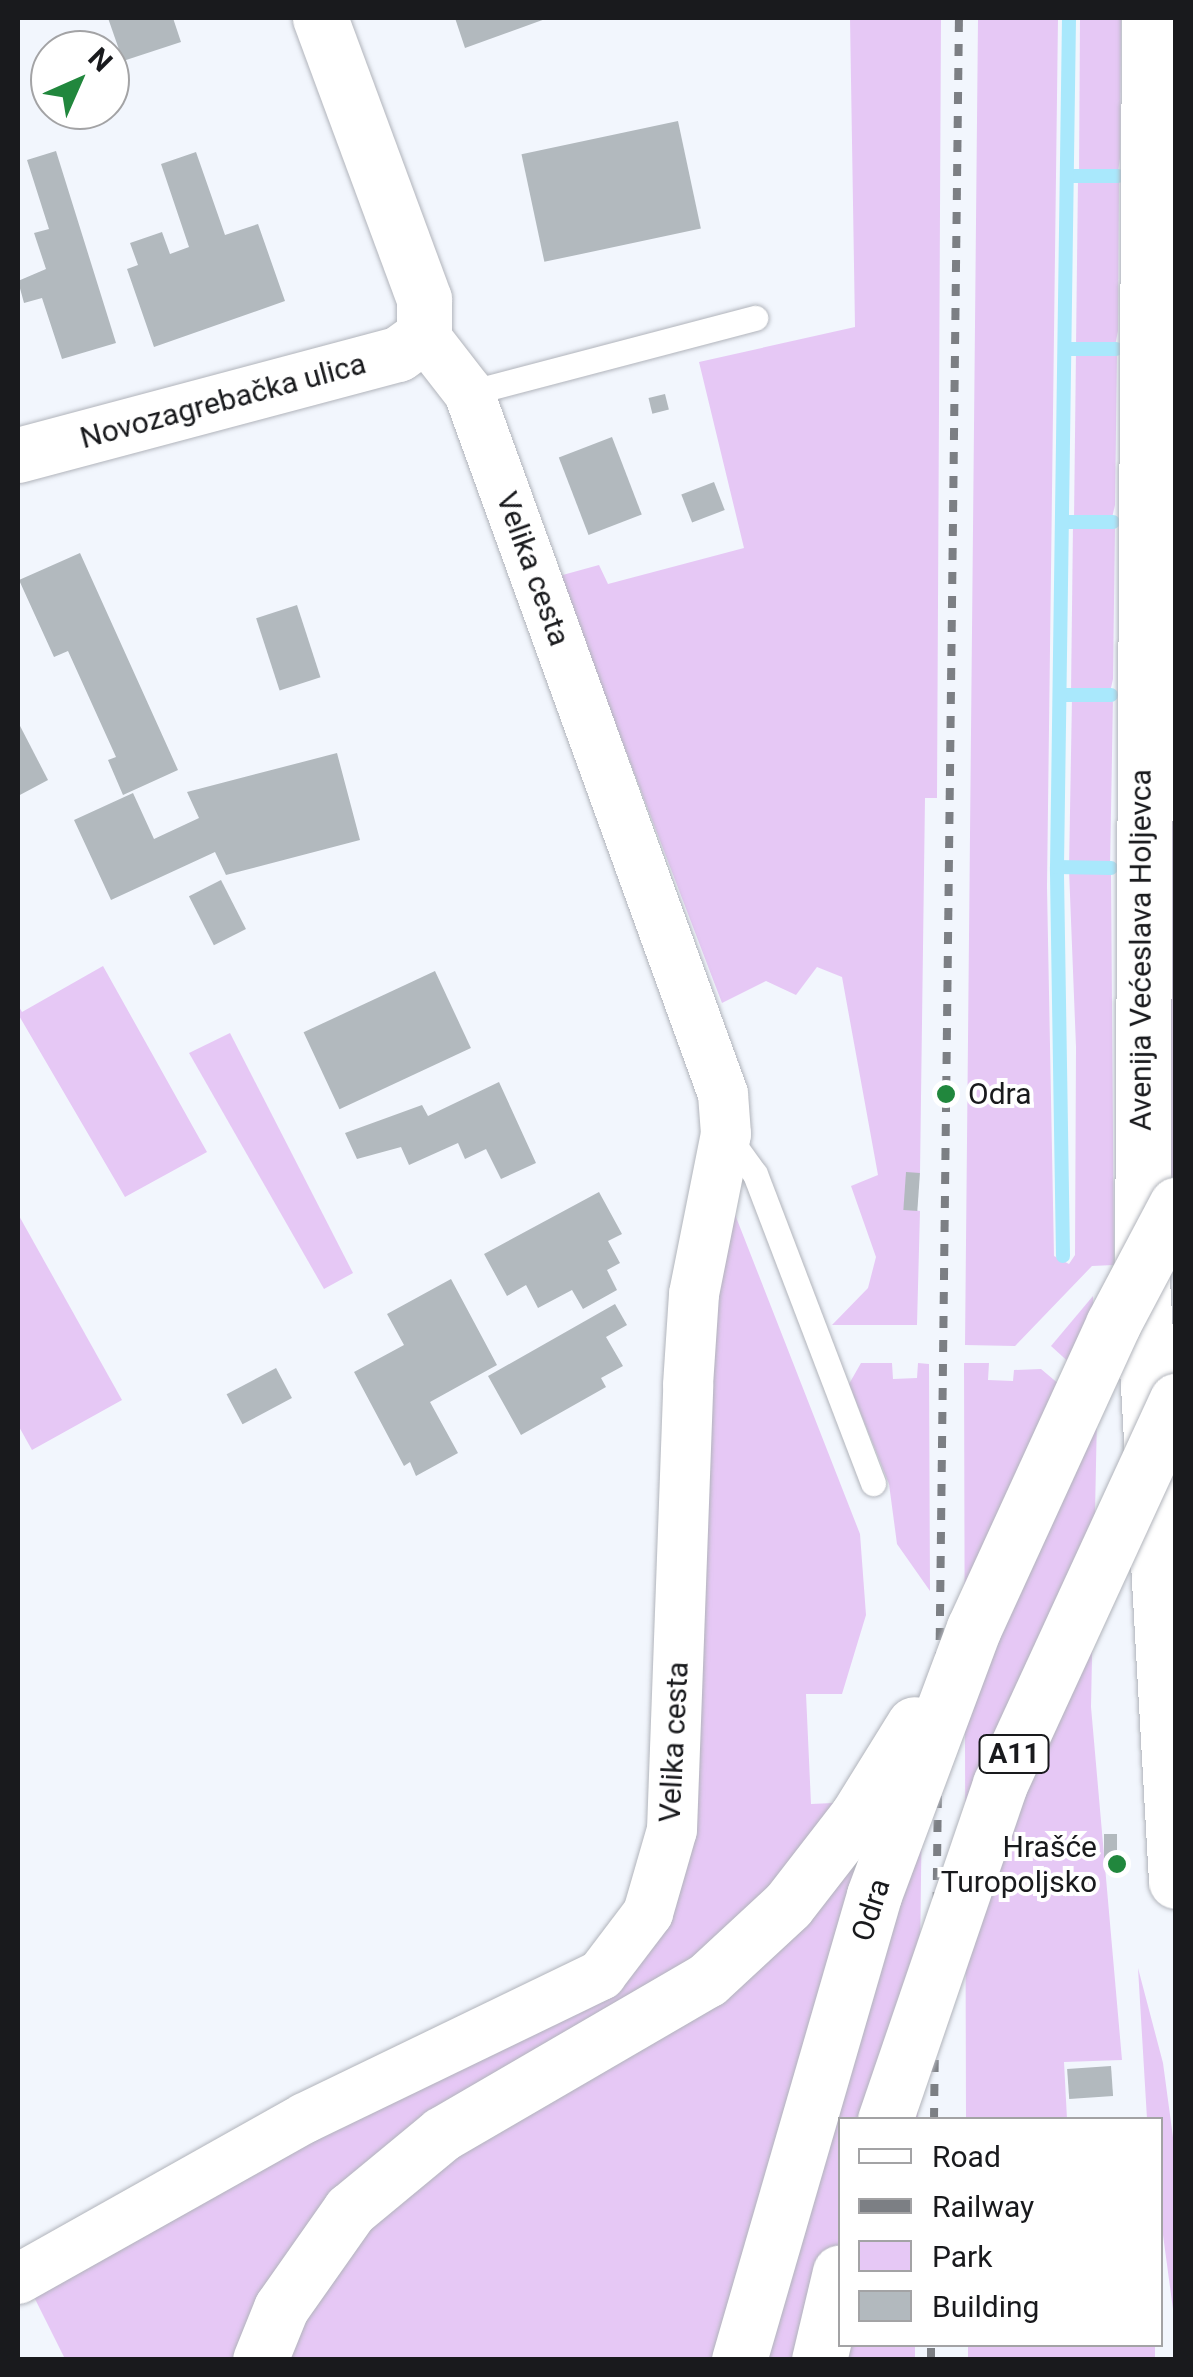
<!DOCTYPE html>
<meta charset="utf-8">
<style>
body{margin:0}
#map{position:relative;width:1193px;height:2377px;overflow:hidden;background:#f2f6fd;font-family:Roboto,sans-serif}
div>[style]{position:absolute}
.green>*{inset:0;background:#e6c8f5;transform-origin:0 0}
.stream>*{height:14px;margin:-7px;padding:0 7px;transform-origin:7px;border-radius:7px;background:#a9e8fc}
.building>*{inset:0;background:#b2b9be;transform-origin:0 0}
.roads{filter:drop-shadow(0 0 2px #b1b4bb) drop-shadow(0 0 2px #b1b4bb)}
.service>*{height:25px;margin:-12.5px;padding:0 12.5px;transform-origin:12.5px;border-radius:12.5px;background:#fff}
.minor>*{height:50px;margin:-25px;padding:0 25px;transform-origin:25px;border-radius:25px;background:#fff}
.secondary>*{height:55px;margin:-27.5px;padding:0 27.5px;transform-origin:27.5px;border-radius:27.5px;background:#fff}
.motorway>*{height:55px;margin:-27.5px;padding:0 27.5px;transform-origin:27.5px;border-radius:27.5px;background:#fff}
.rail>*{height:8px;margin-top:-4px;transform-origin:0;background:repeating-linear-gradient(90deg,#7c7f84 0 12px,transparent 0 24px)}
.bridges{filter:drop-shadow(0 0 2px #b1b4bb) drop-shadow(0 0 2px #b1b4bb)}
.motorway-bridge>*{height:55px;margin:-27.5px;padding:0 27.5px;transform-origin:27.5px;border-radius:27.5px;background:#fff}
.dots>*{width:28px;height:28px;translate:-50% -50%;box-sizing:border-box;border:5px solid #fff;border-radius:50%}
span{translate:-50% -50%;white-space:nowrap;text-align:center;line-height:1.15;-webkit-text-stroke:8px #fff;paint-order:stroke}
.shield-label span{padding:2px 8px;background:#fff;border:2px solid;border-radius:8px;-webkit-text-stroke-width:0}
.shield-label{font-size:28px;color:#191a1d;font-weight:700}
.street-label{font-size:30px;color:#191a1d}
.poi-label{font-size:30px;color:#191a1d}
.left{translate:0 -50%;text-align:left}
.right{translate:-100% -50%;text-align:right}
.frame{position:absolute;inset:0;border:20px solid #191a1d;pointer-events:none}
.legend{position:absolute;left:838px;top:2117px;width:325px;height:230px;box-sizing:border-box;background:#fff;border:2px solid #a3a3a5;margin:0;padding:12px 18px;list-style:none;font-size:30px;color:#191a1d}
.legend li{display:flex;align-items:center;gap:20px;height:50px}
.legend b{width:50px;border:2px solid #a3a3a5}
.north{position:absolute;left:30px;top:30px;width:100px;height:100px;box-sizing:border-box;background:#fff;border:2px solid #a3a3a5;border-radius:50%;rotate:45deg;font-size:28px;font-weight:700;line-height:40px;text-align:center;color:#191a1d}
.north::after{content:'';display:block;margin:auto;width:35px;height:45px;background:#21873d;clip-path:polygon(50% 0,100% 100%,50% 72%,0 100%)}
</style>
<div id="map">
<div class="green">
<div style="clip-path:polygon(850px 18px,941px 18px,937px 798px,925px 798px,920px 1173px,906px 1173px,906px 1209px,920px 1211px,917px 1325px,832px 1325px,868px 1288px,876px 1257px,851px 1186px,878px 1175px,842px 977px,817px 967px,796px 995px,766px 981px,722px 1003px,559px 576px,599px 565px,608px 584px,744px 548px,699px 362px,855px 327px)"></div>
<div style="clip-path:polygon(978px 18px,1058px 18px,1047px 887px,1054px 1256px,1069px 1264px,1075px 1255px,1076px 1047px,1069px 870px,1111px 872px,1114px 1265px,1092px 1266px,1015px 1346px,965px 1345px)"></div>
<div style="clip-path:polygon(1080px 18px,1121px 18px,1120px 158px,1118px 172px,1105px 175px,1079px 174px)"></div>
<div style="clip-path:polygon(1175px 115px,1176px 1265px,1170px 1265px,1168px 710px)"></div>
<div style="clip-path:polygon(1078px 179px,1119px 180px,1118px 331px,1115px 346px,1103px 348px,1076px 347px)"></div>
<div style="clip-path:polygon(1076px 351px,1117px 352px,1115px 505px,1112px 518px,1101px 521px,1074px 520px)"></div>
<div style="clip-path:polygon(1073px 524px,1115px 525px,1113px 679px,1110px 692px,1099px 694px,1071px 693px)"></div>
<div style="left:1072px;top:697px;width:41px;height:168px;rotate:1deg"></div>
<div style="clip-path:polygon(103px 966px,207px 1152px,125px 1197px,18px 1014px,18px 1005px,22px 1012px)"></div>
<div style="clip-path:polygon(230px 1033px,353px 1273px,324px 1289px,189px 1053px)"></div>
<div style="clip-path:polygon(727px 1194px,860px 1534px,866px 1615px,842px 1694px,806px 1694px,811px 1804px,922px 1799px,918px 2119px,840px 2120px,840px 2344px,915px 2345px,915px 2359px,65px 2359px,29px 2287px,640px 1964px)"></div>
<div style="clip-path:polygon(18px 1214px,122px 1400px,32px 1450px,18px 1425px)"></div>
<div style="clip-path:polygon(1093px 1296px,1097px 1388px,1051px 1346px)"></div>
<div style="clip-path:polygon(861px 1363px,892px 1363px,893px 1379px,917px 1378px,918px 1363px,929px 1364px,930px 1591px,897px 1544px,889px 1484px,849px 1384px)"></div>
<div style="clip-path:polygon(964px 1363px,989px 1363px,988px 1380px,1013px 1381px,1014px 1370px,1041px 1369px,1097px 1416px,1091px 1707px,1122px 2060px,1064px 2062px,1067px 2119px,966px 2119px)"></div>
<div style="clip-path:polygon(1138px 1968px,1163px 2063px,1175px 2152px,1175px 2324px,1161px 2220px,1160px 2120px,1147px 2119px)"></div>
<div style="left:968px;top:2345px;width:187px;height:14px"></div>
</div>
<div class="stream">
<div style="left:1067px;top:176px;width:51px"></div>
<div style="left:1066px;top:349px;width:50px"></div>
<div style="left:1064px;top:522px;width:49px"></div>
<div style="left:1060px;top:695px;width:51px"></div>
<div style="left:1057px;top:867px;width:54px;rotate:1.1deg"></div>
<div style="left:1063px;top:1256px;width:389px;rotate:-90.9deg"></div>
<div style="left:1057px;top:867px;width:849px;rotate:-89.19deg"></div>
</div>
<div class="building">
<div style="clip-path:polygon(108px 18px,173px 18px,181px 42px,123px 61px)"></div>
<div style="clip-path:polygon(455px 18px,548px 18px,465px 48px)"></div>
<div style="left:678px;top:121px;width:110px;height:160px;rotate:78deg"></div>
<div style="clip-path:polygon(56px 151px,116px 343px,62px 359px,42px 298px,24px 303px,18px 281px,46px 269px,34px 233px,49px 229px,27px 160px)"></div>
<div style="clip-path:polygon(196px 152px,225px 235px,258px 224px,285px 301px,154px 347px,127px 269px,138px 265px,130px 243px,162px 232px,170px 254px,189px 247px,161px 164px)"></div>
<div style="left:665px;top:394px;width:16px;height:17px;rotate:76deg"></div>
<div style="left:612px;top:437px;width:83px;height:57px;rotate:69deg"></div>
<div style="left:714px;top:482px;width:30px;height:35px;rotate:69deg"></div>
<div style="clip-path:polygon(80px 553px,178px 770px,123px 795px,108px 760px,116px 757px,68px 651px,54px 657px,19px 580px)"></div>
<div style="left:297px;top:605px;width:76px;height:43px;rotate:72deg"></div>
<div style="clip-path:polygon(18px 722px,48px 780px,18px 796px)"></div>
<div style="clip-path:polygon(337px 753px,360px 840px,226px 875px,215px 852px,111px 900px,74px 820px,133px 793px,154px 839px,199px 818px,187px 792px)"></div>
<div style="left:221px;top:880px;width:55px;height:36px;rotate:63deg"></div>
<div style="left:435px;top:971px;width:85px;height:145px;rotate:65deg"></div>
<div style="clip-path:polygon(499px 1082px,536px 1163px,501px 1179px,486px 1149px,465px 1159px,458px 1143px,409px 1165px,401px 1147px,357px 1159px,345px 1133px,422px 1105px,428px 1116px)"></div>
<div style="left:906px;top:1172px;width:14px;height:38px;rotate:4deg"></div>
<div style="clip-path:polygon(599px 1192px,622px 1234px,608px 1241px,620px 1263px,607px 1270px,617px 1290px,583px 1309px,572px 1290px,538px 1308px,526px 1285px,507px 1296px,484px 1254px)"></div>
<div style="clip-path:polygon(451px 1279px,497px 1365px,430px 1402px,458px 1453px,416px 1476px,410px 1462px,404px 1466px,354px 1372px,404px 1345px,387px 1314px)"></div>
<div style="clip-path:polygon(615px 1304px,627px 1325px,606px 1337px,623px 1366px,601px 1378px,606px 1387px,521px 1435px,488px 1376px)"></div>
<div style="left:276px;top:1368px;width:34px;height:56px;rotate:62deg"></div>
<div style="left:1104px;top:1834px;width:13px;height:32px"></div>
<div style="left:1111px;top:2066px;width:30px;height:44px;rotate:86deg"></div>
</div>
<div class="roads">
<div class="service">
<div style="left:469px;top:393px;width:296px;rotate:-14.7deg"></div>
<div style="left:726px;top:1134px;width:49px;rotate:54.1deg"></div>
<div style="left:755px;top:1174px;width:331px;rotate:69.1deg"></div>
</div>
<div class="minor">
<div style="left:18px;top:2279px;width:329px;rotate:-29.3deg"></div>
<div style="left:305px;top:2118px;width:329px;rotate:-25.8deg"></div>
<div style="left:601px;top:1975px;width:78px;rotate:-52.8deg"></div>
<div style="left:648px;top:1913px;width:86px;rotate:-73.9deg"></div>
<div style="left:672px;top:1830px;width:445px;rotate:-87.9deg"></div>
<div style="left:688px;top:1385px;width:91px;rotate:-86.2deg"></div>
<div style="left:694px;top:1294px;width:163px;rotate:-78.7deg"></div>
<div style="left:726px;top:1134px;width:40px;rotate:-94.3deg"></div>
<div style="left:723px;top:1094px;width:746px;rotate:-109.92deg"></div>
<div style="left:469px;top:393px;width:73px;rotate:-127.8deg"></div>
</div>
<div class="secondary">
<div style="left:1149px;top:18px;width:1262px;rotate:90.32deg"></div>
<div style="left:1142px;top:1280px;width:602px;rotate:86.76deg"></div>
<div style="left:18px;top:455px;width:393px;rotate:-14.9deg"></div>
<div style="left:398px;top:354px;width:32px;rotate:-36deg"></div>
<div style="left:424px;top:335px;width:36px;rotate:-90deg"></div>
<div style="left:424px;top:299px;width:300px;rotate:-110.3deg"></div>
</div>
<div class="motorway">
<div style="left:819px;top:2360px;width:90px;rotate:-76.6deg"></div>
</div>
</div>
<div class="rail">
<div style="left:934px;top:2120px;width:2102px;rotate:-89.32deg"></div>
<div style="left:931px;top:2360px;width:16px;rotate:-90deg"></div>
</div>
<div class="bridges">
<div class="motorway-bridge">
<div style="left:885px;top:2120px;width:355px;rotate:-71.1deg"></div>
<div style="left:1000px;top:1784px;width:422px;rotate:-65.3deg"></div>
<div style="left:260px;top:2360px;width:56px;rotate:-68deg"></div>
<div style="left:281px;top:2308px;width:120px;rotate:-54.9deg"></div>
<div style="left:350px;top:2210px;width:119px;rotate:-39.6deg"></div>
<div style="left:442px;top:2134px;width:306px;rotate:-30.2deg"></div>
<div style="left:707px;top:1980px;width:110px;rotate:-42.8deg"></div>
<div style="left:788px;top:1905px;width:113px;rotate:-52.2deg"></div>
<div style="left:857px;top:1816px;width:108px;rotate:-58.2deg"></div>
<div style="left:739px;top:2360px;width:484px;rotate:-73.8deg"></div>
<div style="left:874px;top:1895px;width:285px;rotate:-69.5deg"></div>
<div style="left:974px;top:1628px;width:334px;rotate:-65.4deg"></div>
<div style="left:1113px;top:1324px;width:135px;rotate:-62.1deg"></div>
</div>
</div>
<div class="dots">
<div style="left:946px;top:1094px;background:#21873d"></div>
<div style="left:1117px;top:1864px;background:#21873d"></div>
</div>
<div class="shield-label">
<span style="left:1014px;top:1754px">A11</span>
</div>
<div class="street-label">
<span style="left:223px;top:401px;rotate:-15deg">Novozagrebačka ulica</span>
<span style="left:533px;top:569px;rotate:70deg">Velika cesta</span>
<span style="left:1141px;top:950px;rotate:-90deg">Avenija Većeslava Holjevca</span>
<span style="left:674px;top:1742px;rotate:-87deg">Velika cesta</span>
<span style="left:871px;top:1910px;rotate:-72deg">Odra</span>
</div>
<div class="poi-label">
<span class="left" style="left:968px;top:1094px">Odra</span>
<span class="right" style="left:1097px;top:1864px">Hrašće<br>Turopoljsko</span>
</div>
<div class="frame"></div>
<ul class="legend">
<li><b style="height:12px;background:#fff"></b>Road</li>
<li><b style="height:12px;background:#7c7f84"></b>Railway</li>
<li><b style="height:28px;background:#e6c8f5"></b>Park</li>
<li><b style="height:28px;background:#b2b9be"></b>Building</li>
</ul>
<div class="north">N</div>
</div>
